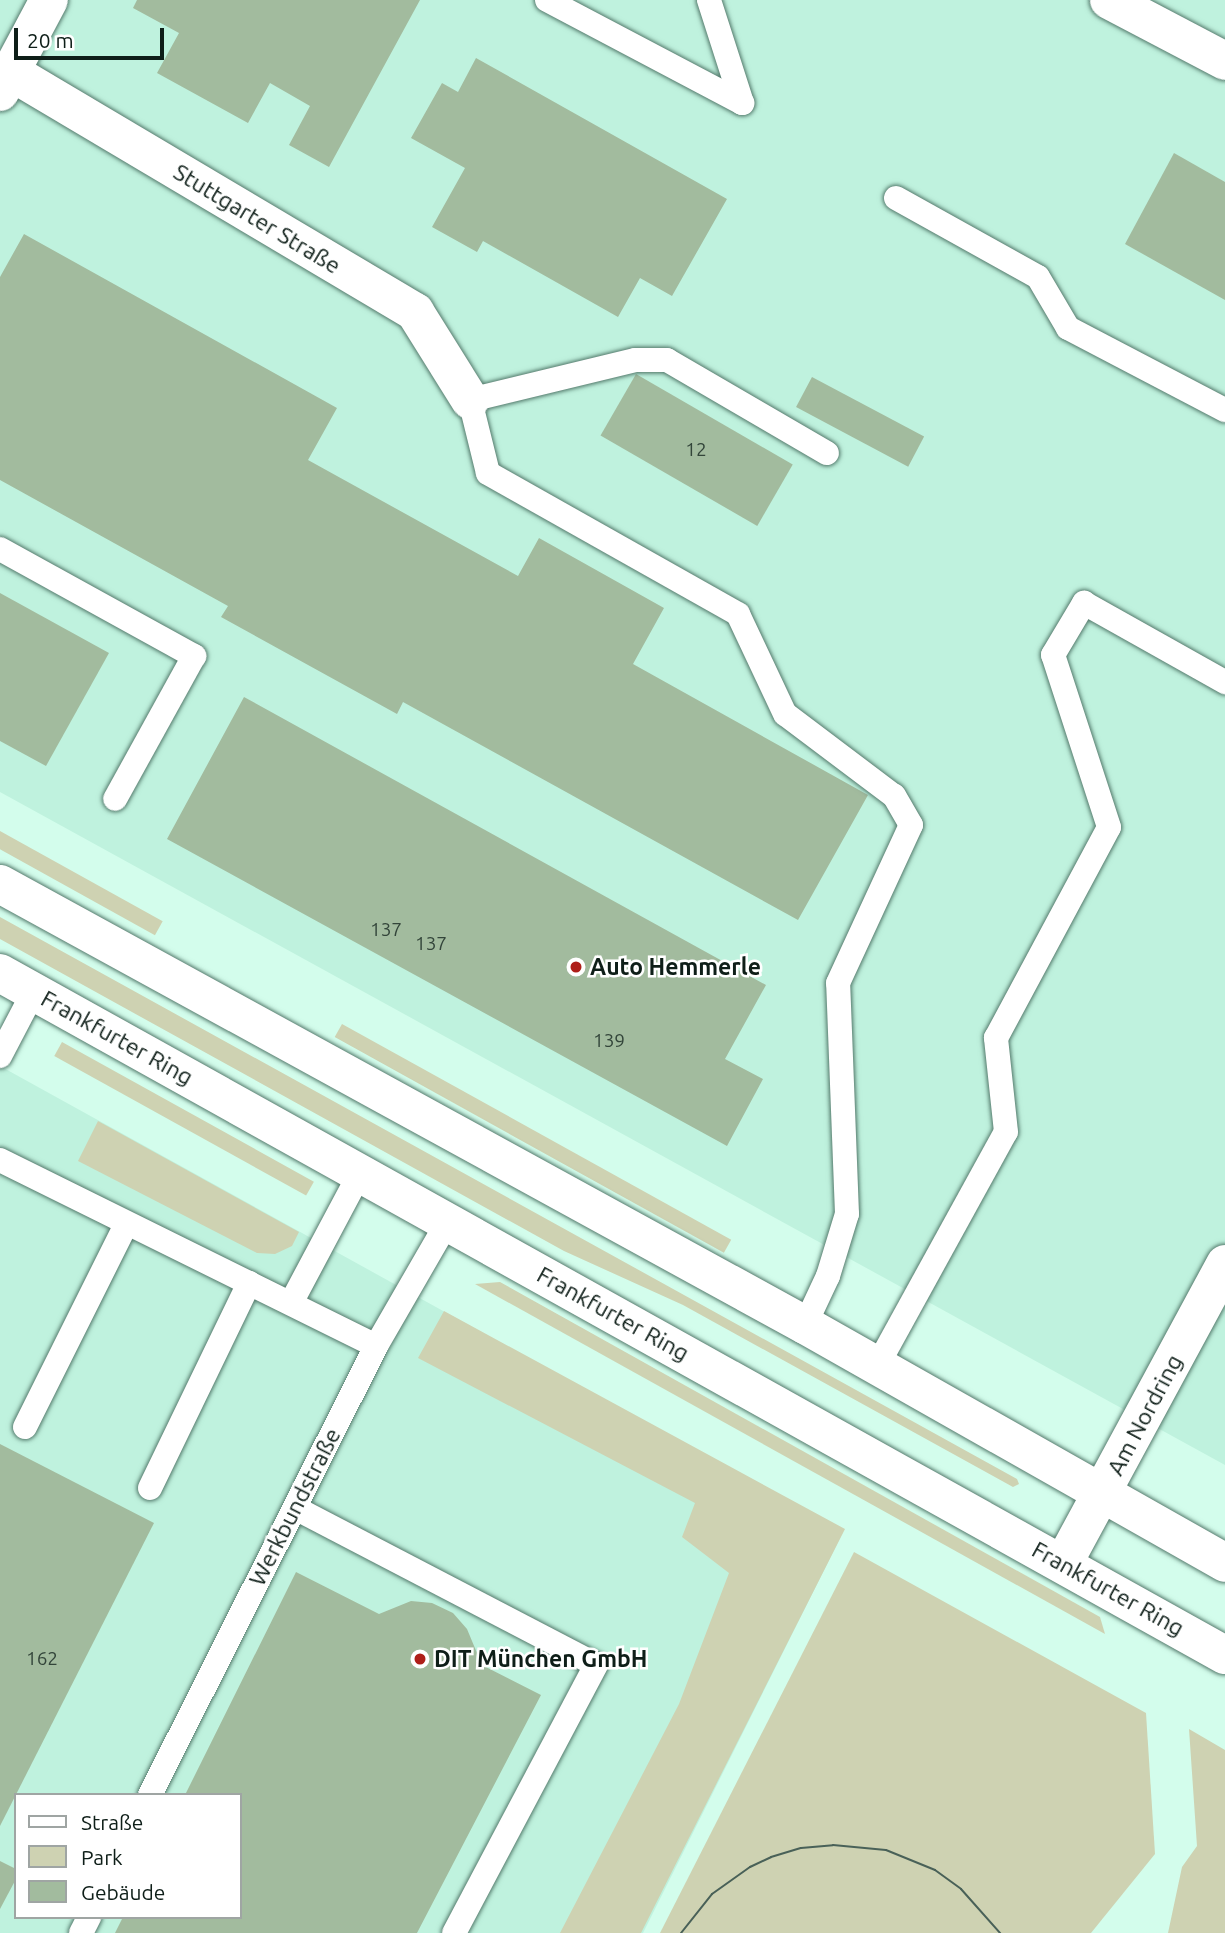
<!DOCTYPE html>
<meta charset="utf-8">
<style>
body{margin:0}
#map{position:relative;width:1225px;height:1933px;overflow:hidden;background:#d3fdec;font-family:Ubuntu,sans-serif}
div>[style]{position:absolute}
.built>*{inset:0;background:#bff2de}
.green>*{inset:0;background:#ced2b2;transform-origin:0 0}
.building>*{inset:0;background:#a2bb9e;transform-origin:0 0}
.roads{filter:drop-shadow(0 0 2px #547a6c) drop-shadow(0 0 2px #547a6c)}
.lane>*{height:24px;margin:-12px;padding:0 12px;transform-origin:12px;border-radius:12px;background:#fff}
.street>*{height:38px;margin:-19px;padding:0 19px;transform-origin:19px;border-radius:19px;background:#fff}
.primary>*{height:38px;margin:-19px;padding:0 19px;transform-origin:19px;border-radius:19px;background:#fff}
.tram>*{height:2px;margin:-1px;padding:0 1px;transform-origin:1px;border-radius:1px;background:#496158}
.dots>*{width:19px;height:19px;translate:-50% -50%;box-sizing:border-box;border:4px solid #fff;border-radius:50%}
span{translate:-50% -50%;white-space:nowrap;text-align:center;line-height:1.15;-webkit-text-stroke:5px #fff;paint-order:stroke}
.number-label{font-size:19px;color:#33453a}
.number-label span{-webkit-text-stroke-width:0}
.street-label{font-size:23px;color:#0e1e18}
.poi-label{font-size:23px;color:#0e1e18;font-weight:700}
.left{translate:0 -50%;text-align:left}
.legend{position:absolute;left:14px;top:1793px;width:228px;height:126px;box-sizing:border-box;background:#fff;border:2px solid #9fa5a3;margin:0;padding:9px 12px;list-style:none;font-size:21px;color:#0e1e18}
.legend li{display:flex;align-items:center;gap:14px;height:35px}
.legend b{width:35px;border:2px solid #9fa5a3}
.scale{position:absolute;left:14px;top:28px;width:150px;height:32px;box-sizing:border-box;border:4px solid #0e1e18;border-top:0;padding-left:9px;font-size:21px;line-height:24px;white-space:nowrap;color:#0e1e18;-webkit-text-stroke:5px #fff;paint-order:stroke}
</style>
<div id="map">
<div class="built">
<div style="clip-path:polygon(0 0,1225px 0,1225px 1465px,0 792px)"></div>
<div style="clip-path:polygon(evenodd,0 1066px,843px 1532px,643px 1933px,0 1933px,0 1066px,16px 1795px,240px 1795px,240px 1917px,16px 1917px,16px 1795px)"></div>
</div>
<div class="green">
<div style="left:0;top:831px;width:186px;height:16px;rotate:29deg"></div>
<div style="clip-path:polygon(0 917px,1017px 1479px,1019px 1484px,1013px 1487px,683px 1305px,564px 1251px,0 939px)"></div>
<div style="left:342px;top:1024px;width:445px;height:15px;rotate:29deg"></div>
<div style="left:62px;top:1042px;width:288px;height:16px;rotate:29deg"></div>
<div style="clip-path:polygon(98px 1121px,299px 1232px,292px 1246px,275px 1254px,257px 1253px,78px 1161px)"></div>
<div style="clip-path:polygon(500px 1282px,1100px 1617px,1105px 1634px,475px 1284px)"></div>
<div style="clip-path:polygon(444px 1311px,845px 1529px,641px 1933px,560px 1933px,679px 1704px,729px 1573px,682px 1537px,695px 1503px,418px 1358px)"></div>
<div style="clip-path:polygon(854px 1552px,1146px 1713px,1155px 1854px,1091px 1933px,660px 1933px)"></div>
<div style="clip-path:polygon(1189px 1729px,1225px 1750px,1225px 1933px,1168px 1933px,1182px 1867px,1197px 1846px)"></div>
</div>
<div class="building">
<div style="clip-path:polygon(137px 0,420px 0,329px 167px,289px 145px,310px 106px,270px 83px,248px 123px,157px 73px,179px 33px,133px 8px)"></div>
<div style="clip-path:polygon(476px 58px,727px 199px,672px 296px,640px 278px,618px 317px,483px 241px,477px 252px,432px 227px,465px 168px,411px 138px,442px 83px,458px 92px)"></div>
<div style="clip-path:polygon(1174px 153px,1225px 182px,1225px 300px,1125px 244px)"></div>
<div style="clip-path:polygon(24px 234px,337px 408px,308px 460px,518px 576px,539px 538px,664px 608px,633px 664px,868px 795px,798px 920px,403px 702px,397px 714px,221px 617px,228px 606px,0 480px,0 277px)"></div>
<div style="left:636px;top:374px;width:181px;height:71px;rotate:30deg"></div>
<div style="left:812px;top:377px;width:127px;height:34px;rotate:28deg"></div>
<div style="clip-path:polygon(0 593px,109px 653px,46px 766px,0 741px)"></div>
<div style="clip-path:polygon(244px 697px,766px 985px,725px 1059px,763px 1079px,727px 1146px,167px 839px)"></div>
<div style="clip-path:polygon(0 1444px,154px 1523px,0 1826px)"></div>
<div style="clip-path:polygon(296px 1572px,379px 1614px,411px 1601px,432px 1603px,453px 1613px,467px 1629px,477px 1653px,476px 1662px,541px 1695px,417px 1933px,115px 1933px,123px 1917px,240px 1917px,240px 1795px,185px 1795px)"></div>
<div style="clip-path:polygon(0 1861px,16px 1869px,16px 1879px,0 1909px)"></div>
</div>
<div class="roads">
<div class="lane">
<div style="left:547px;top:0;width:221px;rotate:27.8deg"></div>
<div style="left:742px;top:103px;width:108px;rotate:-107.8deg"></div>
<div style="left:896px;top:198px;width:162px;rotate:29.1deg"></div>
<div style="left:1038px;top:277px;width:59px;rotate:59.5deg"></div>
<div style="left:1068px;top:328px;width:177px;rotate:27.6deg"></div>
<div style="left:0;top:549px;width:222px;rotate:28.9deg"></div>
<div style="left:194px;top:656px;width:163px;rotate:118.9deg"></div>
<div style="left:0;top:1056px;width:73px;rotate:-62.4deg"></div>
<div style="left:0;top:1160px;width:419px;rotate:26.3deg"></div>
<div style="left:291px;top:1303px;width:147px;rotate:-62deg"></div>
<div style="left:805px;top:1325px;width:54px;rotate:-64.9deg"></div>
<div style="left:828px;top:1276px;width:65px;rotate:-73deg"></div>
<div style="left:847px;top:1214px;width:231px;rotate:-92.2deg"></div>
<div style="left:838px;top:983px;width:174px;rotate:-65.2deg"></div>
<div style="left:911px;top:825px;width:34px;rotate:-120deg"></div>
<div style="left:894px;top:796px;width:136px;rotate:-143deg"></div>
<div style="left:785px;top:714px;width:110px;rotate:-115.2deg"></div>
<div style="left:738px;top:614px;width:287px;rotate:-150.6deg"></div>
<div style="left:488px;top:473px;width:75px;rotate:-103.9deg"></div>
<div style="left:470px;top:400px;width:170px;rotate:-13.6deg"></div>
<div style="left:635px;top:360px;width:32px"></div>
<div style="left:667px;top:360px;width:185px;rotate:30.2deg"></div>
<div style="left:876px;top:1368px;width:269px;rotate:-61.2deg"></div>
<div style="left:1006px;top:1132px;width:95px;rotate:-96.1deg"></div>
<div style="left:996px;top:1038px;width:239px;rotate:-61.8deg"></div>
<div style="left:1109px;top:827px;width:181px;rotate:-108deg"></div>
<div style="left:1053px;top:655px;width:61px;rotate:-59.2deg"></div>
<div style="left:1084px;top:603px;width:162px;rotate:29.3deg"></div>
<div style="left:25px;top:1427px;width:227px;rotate:-63.5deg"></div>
<div style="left:150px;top:1488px;width:228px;rotate:-64.2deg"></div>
<div style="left:295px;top:1508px;width:339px;rotate:27.5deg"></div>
<div style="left:596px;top:1665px;width:303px;rotate:117.9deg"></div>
<div style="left:150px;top:1795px;width:503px;rotate:-63.28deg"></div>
<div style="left:376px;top:1346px;width:142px;rotate:-60deg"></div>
<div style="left:81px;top:1933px;width:18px;rotate:-63deg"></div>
</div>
<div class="street">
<div style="left:1109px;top:0;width:131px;rotate:27.7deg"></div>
<div style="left:11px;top:72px;width:470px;rotate:30.7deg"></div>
<div style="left:415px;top:312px;width:104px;rotate:58deg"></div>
<div style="left:0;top:92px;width:104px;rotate:-62deg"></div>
<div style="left:1063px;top:1564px;width:341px;rotate:-61.6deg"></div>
</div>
<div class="primary">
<div style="left:0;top:884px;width:918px;rotate:28.72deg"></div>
<div style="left:805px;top:1325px;width:483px;rotate:29.5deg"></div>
<div style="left:0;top:973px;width:1402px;rotate:29.11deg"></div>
</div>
</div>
<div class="tram">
<div style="left:681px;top:1933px;width:50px;rotate:-51.5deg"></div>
<div style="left:712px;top:1894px;width:47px;rotate:-35.4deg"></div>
<div style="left:750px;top:1867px;width:23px;rotate:-25deg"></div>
<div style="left:771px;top:1857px;width:31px;rotate:-17deg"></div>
<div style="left:801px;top:1848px;width:32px;rotate:-5deg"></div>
<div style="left:833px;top:1845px;width:53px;rotate:5.4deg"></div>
<div style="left:886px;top:1850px;width:53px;rotate:22.2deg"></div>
<div style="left:935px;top:1870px;width:32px;rotate:36deg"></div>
<div style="left:961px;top:1889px;width:59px;rotate:48.4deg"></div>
</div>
<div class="dots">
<div style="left:576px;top:967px;background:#ae1e19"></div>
<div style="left:420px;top:1659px;background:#ae1e19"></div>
</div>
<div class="number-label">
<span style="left:696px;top:450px">12</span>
<span style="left:386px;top:930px">137</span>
<span style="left:431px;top:944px">137</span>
<span style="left:609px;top:1041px">139</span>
<span style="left:42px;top:1659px">162</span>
</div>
<div class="street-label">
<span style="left:257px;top:219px;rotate:31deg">Stuttgarter Straße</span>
<span style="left:117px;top:1038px;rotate:29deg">Frankfurter Ring</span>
<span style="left:613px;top:1314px;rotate:29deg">Frankfurter Ring</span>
<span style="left:1145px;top:1415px;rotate:-62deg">Am Nordring</span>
<span style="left:295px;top:1507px;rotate:-63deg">Werkbundstraße</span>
<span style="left:1108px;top:1589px;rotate:29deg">Frankfurter Ring</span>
</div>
<div class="poi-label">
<span class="left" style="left:590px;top:967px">Auto Hemmerle</span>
<span class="left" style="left:434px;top:1659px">DIT München GmbH</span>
</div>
<ul class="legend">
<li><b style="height:9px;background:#fff"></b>Straße</li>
<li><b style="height:19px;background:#ced2b2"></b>Park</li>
<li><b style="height:19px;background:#a2bb9e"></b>Gebäude</li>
</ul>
<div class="scale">20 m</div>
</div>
